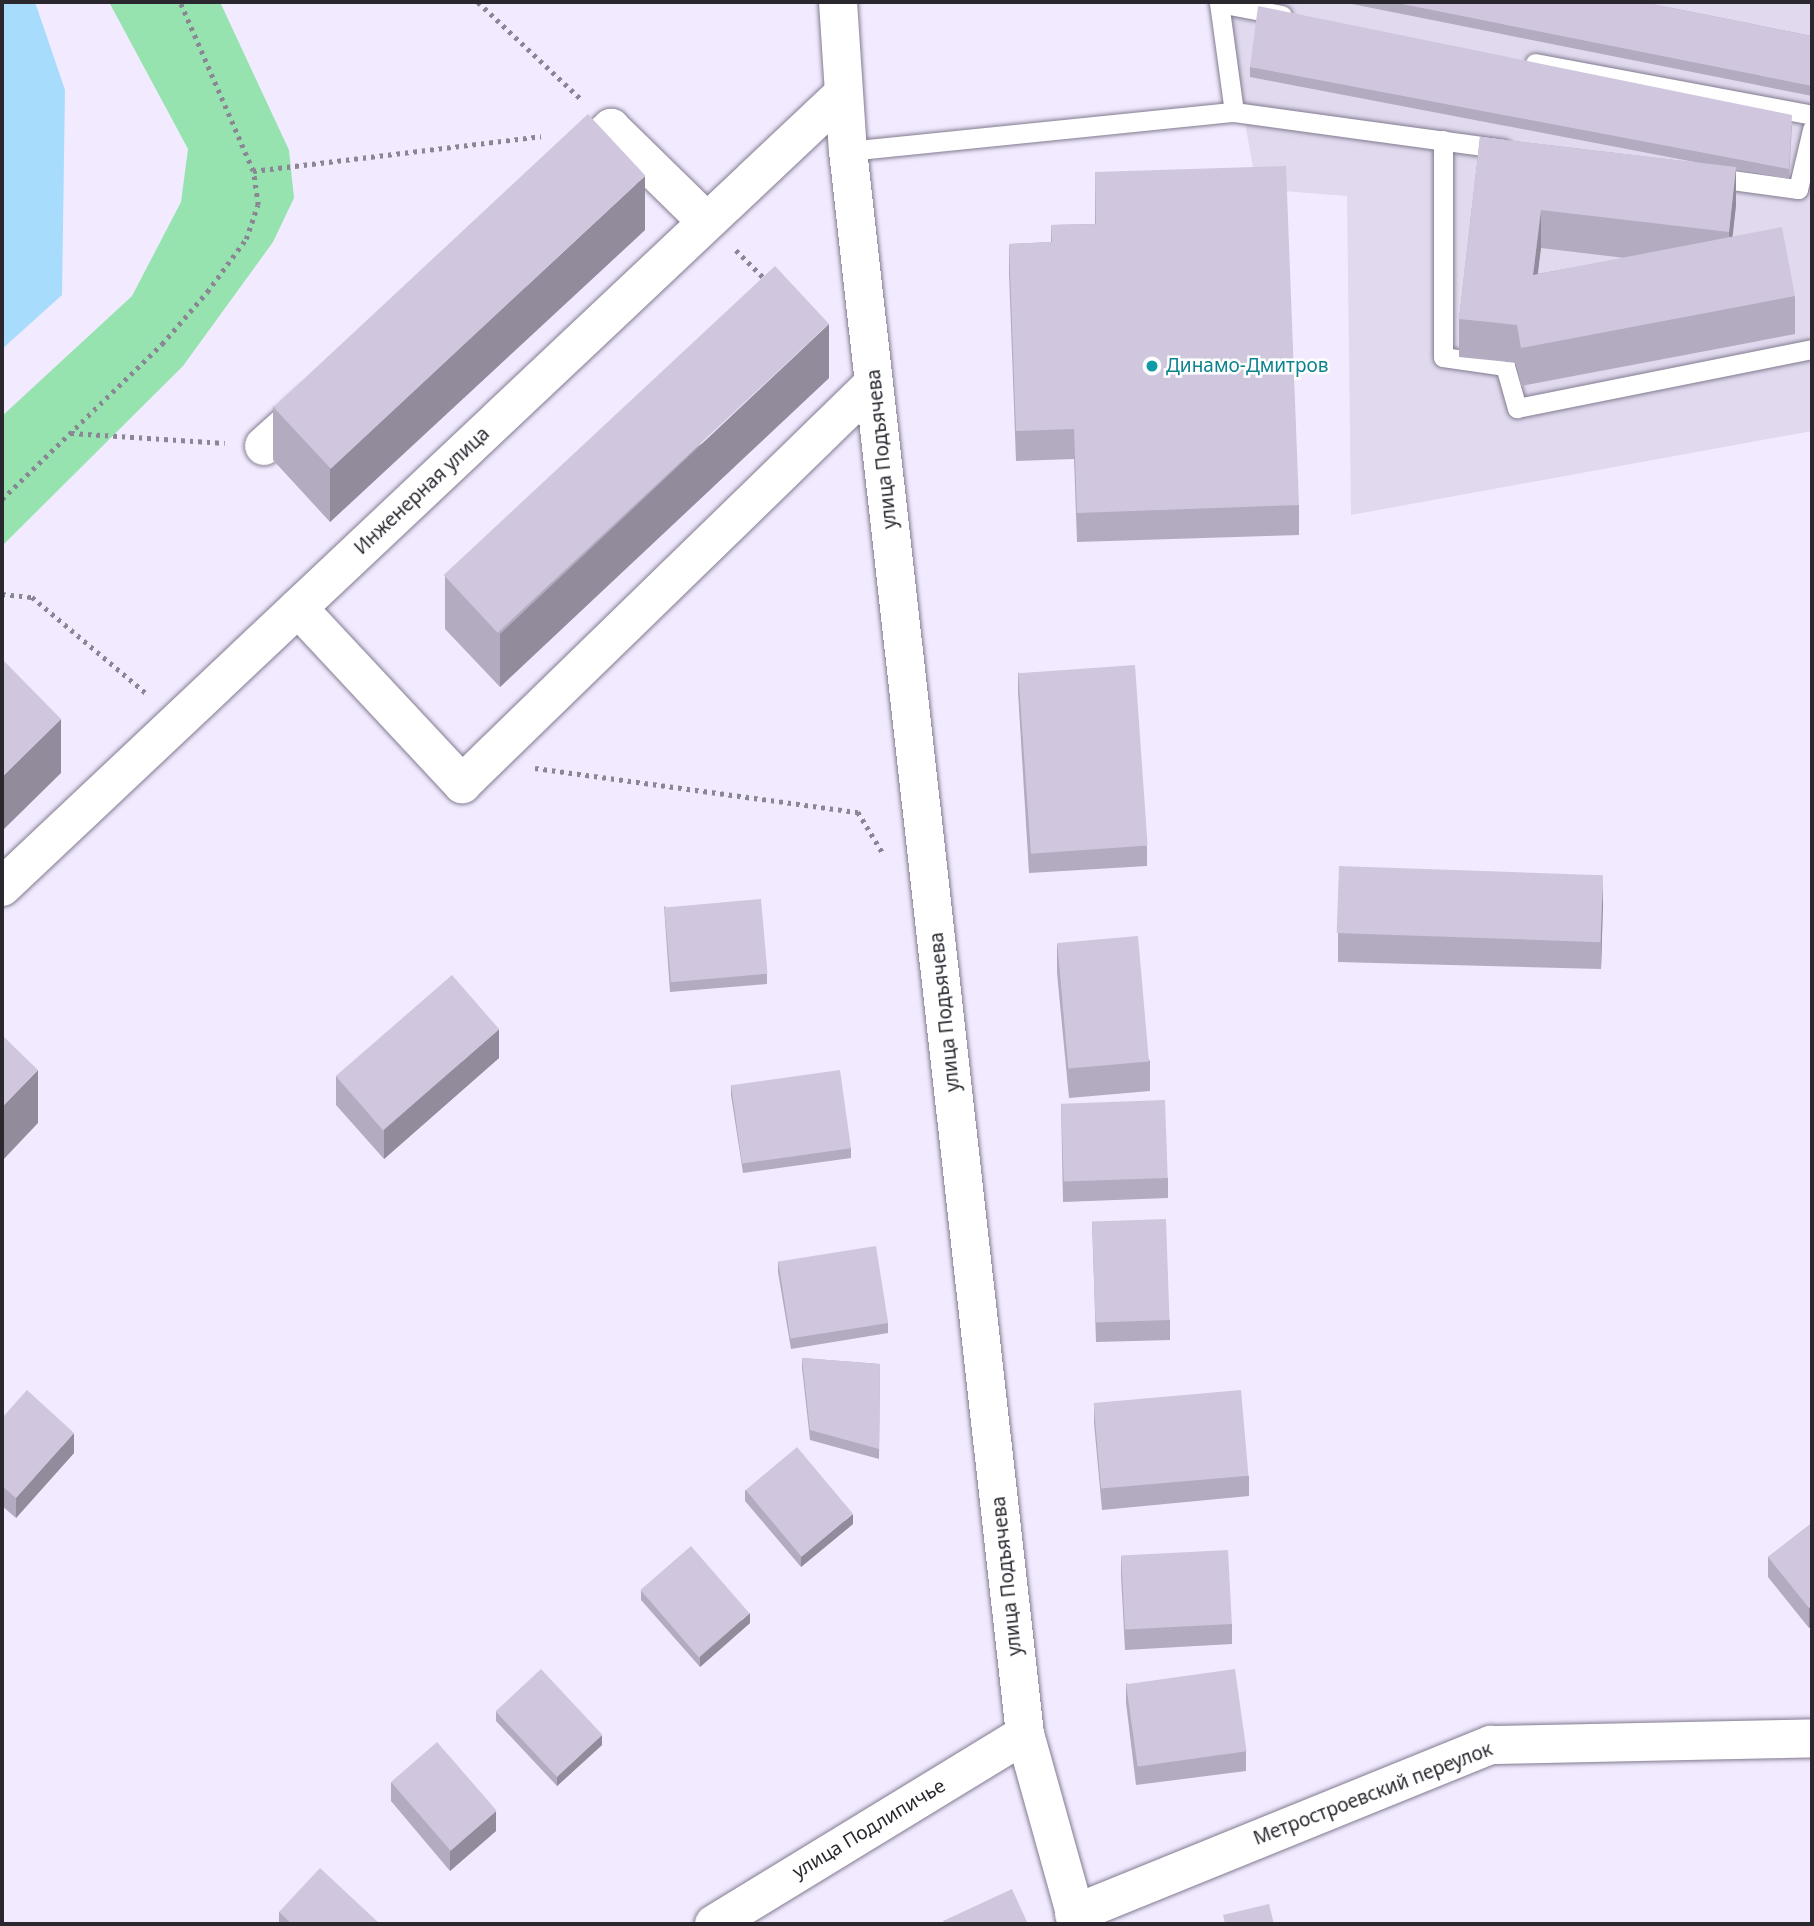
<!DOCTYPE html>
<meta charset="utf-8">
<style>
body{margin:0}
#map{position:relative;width:1814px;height:1926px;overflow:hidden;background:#f2ebff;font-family:"Noto Sans",sans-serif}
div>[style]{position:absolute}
.industrial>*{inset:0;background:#e1daee}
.green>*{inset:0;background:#96e3b0}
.water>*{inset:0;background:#a8dcfc}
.path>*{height:4.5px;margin-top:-2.25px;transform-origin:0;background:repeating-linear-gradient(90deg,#8b8693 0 3.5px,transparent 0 8.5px)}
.roads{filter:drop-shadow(0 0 2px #827b90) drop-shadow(0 0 2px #827b90)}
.service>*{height:19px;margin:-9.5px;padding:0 9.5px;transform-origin:9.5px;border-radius:9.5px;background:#fff}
.minor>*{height:38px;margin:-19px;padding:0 19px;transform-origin:19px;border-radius:19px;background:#fff}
.tertiary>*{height:38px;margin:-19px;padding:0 19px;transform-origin:19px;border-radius:19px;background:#fff}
.secondary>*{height:38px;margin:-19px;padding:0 19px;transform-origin:19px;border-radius:19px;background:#fff}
.wall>*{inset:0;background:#b3abc0}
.shaded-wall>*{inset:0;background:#928b9c}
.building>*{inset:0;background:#d0c7df;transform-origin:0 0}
.dots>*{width:19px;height:19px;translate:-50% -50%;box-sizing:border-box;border:4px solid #fff;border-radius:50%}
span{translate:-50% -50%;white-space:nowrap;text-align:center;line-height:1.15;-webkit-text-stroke:5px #fff;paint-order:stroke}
.culture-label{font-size:19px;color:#0d838f}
.left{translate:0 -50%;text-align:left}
.street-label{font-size:19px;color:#2a272f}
.frame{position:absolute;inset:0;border:4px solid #2a272f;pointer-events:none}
</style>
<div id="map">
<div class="industrial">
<div style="clip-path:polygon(1223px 2px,1812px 2px,1812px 431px,1351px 515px,1347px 196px,1257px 189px)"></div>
</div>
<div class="green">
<div style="clip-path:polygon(109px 2px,220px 2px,289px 150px,294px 198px,273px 242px,183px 366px,2px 546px,2px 416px,132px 296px,181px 202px,188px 149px)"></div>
</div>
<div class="water">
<div style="clip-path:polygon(2px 2px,35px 2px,65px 90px,62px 295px,2px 349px)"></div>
</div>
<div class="path">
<div style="left:478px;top:2px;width:144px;rotate:43.3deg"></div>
<div style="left:253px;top:171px;width:290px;rotate:-6.9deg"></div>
<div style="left:736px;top:250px;width:44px;rotate:45deg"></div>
<div style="left:71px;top:433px;width:154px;rotate:3.7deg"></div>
<div style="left:2px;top:499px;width:223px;rotate:-44.1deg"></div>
<div style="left:162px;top:344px;width:69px;rotate:-49.1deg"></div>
<div style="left:207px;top:292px;width:66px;rotate:-53.7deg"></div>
<div style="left:246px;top:239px;width:36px;rotate:-71deg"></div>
<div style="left:258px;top:205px;width:34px;rotate:-98deg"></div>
<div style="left:253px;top:171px;width:184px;rotate:-113.4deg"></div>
<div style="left:2px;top:594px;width:30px;rotate:6deg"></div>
<div style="left:32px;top:597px;width:150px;rotate:40.1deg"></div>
<div style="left:535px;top:768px;width:326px;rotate:7.8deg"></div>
<div style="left:858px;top:812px;width:50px;rotate:58.8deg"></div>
</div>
<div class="roads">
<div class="service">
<div style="left:1219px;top:3px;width:64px;rotate:10.8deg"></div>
<div style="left:1535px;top:63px;width:282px;rotate:10.6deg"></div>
<div style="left:1234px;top:112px;width:272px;rotate:7.8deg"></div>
<div style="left:1443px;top:140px;width:217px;rotate:90deg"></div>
<div style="left:1443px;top:357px;width:63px;rotate:8.3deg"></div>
<div style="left:1505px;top:366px;width:44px;rotate:74.1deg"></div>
<div style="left:1517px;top:408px;width:301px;rotate:-11.3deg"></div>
<div style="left:848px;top:151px;width:388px;rotate:-5.8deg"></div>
<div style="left:1234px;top:112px;width:111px;rotate:-97.8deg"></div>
<div style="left:1710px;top:177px;width:89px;rotate:7.8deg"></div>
<div style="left:1798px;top:189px;width:61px;rotate:-76.7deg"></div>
</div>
<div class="minor">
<div style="left:568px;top:168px;width:59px;rotate:-42.9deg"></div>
<div style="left:611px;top:128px;width:134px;rotate:44.4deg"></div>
<div style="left:264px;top:446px;width:64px;rotate:-41.9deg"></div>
<div style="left:298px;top:608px;width:241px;rotate:47deg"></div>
<div style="left:462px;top:784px;width:575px;rotate:-44.22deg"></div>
<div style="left:1074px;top:1914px;width:450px;rotate:-22.1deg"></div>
<div style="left:1491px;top:1745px;width:321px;rotate:-1.2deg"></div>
<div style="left:714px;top:1924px;width:364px;rotate:-31.4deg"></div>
</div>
<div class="tertiary">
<div style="left:2px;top:887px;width:1154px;rotate:-43.32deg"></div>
</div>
<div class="secondary">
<div style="left:838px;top:2px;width:149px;rotate:86.2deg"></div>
<div style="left:848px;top:151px;width:1593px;rotate:83.62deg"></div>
<div style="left:1025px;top:1734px;width:197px;rotate:74.4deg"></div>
</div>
</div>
<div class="wall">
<div style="clip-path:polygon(1342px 2px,1642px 2px,1812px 36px,1812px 96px)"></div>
<div style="clip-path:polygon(evenodd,1250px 67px,1792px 125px,1789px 179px,1736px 169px,1736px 205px,1732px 237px,1795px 296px,1795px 334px,1521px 386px,1517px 363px,1459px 357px,1459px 319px,1480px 137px,1700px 163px,1250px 77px,1250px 67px,1541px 248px,1625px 258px,1537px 274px,1541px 248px)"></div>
<div style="clip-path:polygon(1095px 172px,1299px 505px,1299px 535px,1077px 542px,1074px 459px,1016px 461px,1009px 273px,1009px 244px,1051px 242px,1051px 225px,1095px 224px)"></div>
<div style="clip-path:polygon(645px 230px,330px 522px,273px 460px,273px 407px)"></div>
<div style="clip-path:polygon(829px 378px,500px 687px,445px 629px,445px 576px)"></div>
<div style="clip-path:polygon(1018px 672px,1147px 846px,1147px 866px,1029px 873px,1018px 692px)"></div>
<div style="clip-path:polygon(1603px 902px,1601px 969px,1338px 962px,1338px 933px)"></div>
<div style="clip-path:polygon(664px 906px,767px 974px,767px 984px,670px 992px)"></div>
<div style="clip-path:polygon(1057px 944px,1150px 1061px,1150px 1091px,1069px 1098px,1057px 973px)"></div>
<div style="clip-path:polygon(499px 1058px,384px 1159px,336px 1105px,336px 1076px)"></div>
<div style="clip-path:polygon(731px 1085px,851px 1148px,851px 1158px,743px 1173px,731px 1095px)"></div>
<div style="clip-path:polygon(1061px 1104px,1168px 1178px,1168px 1198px,1063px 1202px)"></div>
<div style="clip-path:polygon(1092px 1221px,1170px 1320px,1170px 1340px,1096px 1342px)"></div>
<div style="clip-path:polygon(778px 1262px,888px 1323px,888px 1333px,791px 1349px,778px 1272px)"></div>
<div style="clip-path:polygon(802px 1358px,880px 1364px,879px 1459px,810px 1440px,802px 1368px)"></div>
<div style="clip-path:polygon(1094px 1403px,1249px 1476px,1249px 1496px,1102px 1510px,1094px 1423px)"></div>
<div style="clip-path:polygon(2px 1418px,74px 1453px,16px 1518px,2px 1506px)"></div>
<div style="clip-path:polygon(745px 1490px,853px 1524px,801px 1567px,745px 1501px)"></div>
<div style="clip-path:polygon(1812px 1523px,1812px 1625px,1809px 1628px,1768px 1577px,1768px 1557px)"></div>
<div style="clip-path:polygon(1121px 1556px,1232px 1624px,1232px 1644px,1125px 1650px,1121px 1576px)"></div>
<div style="clip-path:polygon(641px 1590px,750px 1623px,700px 1667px,641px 1600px)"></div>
<div style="clip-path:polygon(1126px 1683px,1246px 1751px,1246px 1771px,1136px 1785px,1126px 1703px)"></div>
<div style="clip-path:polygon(496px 1711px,602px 1745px,557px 1786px,496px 1721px)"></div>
<div style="clip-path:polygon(391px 1782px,496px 1831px,450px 1871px,391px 1801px)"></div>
<div style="clip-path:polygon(279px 1912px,380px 1924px,281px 1924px,279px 1922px)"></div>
</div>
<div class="shaded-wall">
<div style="clip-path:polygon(1736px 167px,1736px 205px,1729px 270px,1729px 232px)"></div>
<div style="clip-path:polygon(645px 176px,645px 230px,330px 522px,330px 469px)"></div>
<div style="clip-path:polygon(1541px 210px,1541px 248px,1533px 313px,1533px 275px)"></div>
<div style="clip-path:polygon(829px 324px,829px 378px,500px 687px,500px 634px)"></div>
<div style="clip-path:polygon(61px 719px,61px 773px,2px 831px,2px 777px)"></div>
<div style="clip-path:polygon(1603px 873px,1603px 902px,1601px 969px,1601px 940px)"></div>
<div style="clip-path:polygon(499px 1029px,499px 1058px,384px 1159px,384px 1130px)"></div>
<div style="clip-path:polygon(38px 1070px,38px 1123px,2px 1161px,2px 1107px)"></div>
<div style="clip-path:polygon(74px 1433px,74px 1453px,16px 1518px,16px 1498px)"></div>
<div style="clip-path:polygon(853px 1514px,853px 1524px,801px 1567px,801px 1557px)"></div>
<div style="clip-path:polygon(1812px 1605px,1812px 1625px,1809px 1628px,1809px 1608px)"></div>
<div style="clip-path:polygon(750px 1613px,750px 1623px,700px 1667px,700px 1657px)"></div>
<div style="clip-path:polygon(602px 1735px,602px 1745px,557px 1786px,557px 1776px)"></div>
<div style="clip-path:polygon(496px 1811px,496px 1831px,450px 1871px,450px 1851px)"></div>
</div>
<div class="building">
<div style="clip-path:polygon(1392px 2px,1642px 2px,1812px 36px,1812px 86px)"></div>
<div style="clip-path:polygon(1258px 6px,1792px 115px,1789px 169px,1250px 67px)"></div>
<div style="left:588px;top:114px;width:84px;height:430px;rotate:47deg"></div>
<div style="clip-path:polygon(1480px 137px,1736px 167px,1729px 232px,1541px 210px,1533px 275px,1782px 227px,1795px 296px,1521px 348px,1517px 325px,1459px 319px)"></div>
<div style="clip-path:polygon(1286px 166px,1299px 505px,1077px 513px,1074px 429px,1016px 431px,1009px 244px,1052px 242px,1051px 225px,1096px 224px,1095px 172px)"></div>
<div style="left:775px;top:266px;width:79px;height:453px;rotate:47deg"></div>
<div style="clip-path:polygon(4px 661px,61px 719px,2px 777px,2px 663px)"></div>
<div style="left:1135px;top:665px;width:181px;height:117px;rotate:86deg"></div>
<div style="left:1339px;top:866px;width:264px;height:67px;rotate:2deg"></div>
<div style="left:761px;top:899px;width:75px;height:97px;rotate:85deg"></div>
<div style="left:1138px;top:936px;width:126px;height:81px;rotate:85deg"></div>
<div style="left:452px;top:975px;width:72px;height:154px;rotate:49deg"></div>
<div style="clip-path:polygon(2px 1035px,38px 1070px,2px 1107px)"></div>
<div style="left:840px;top:1070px;width:79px;height:110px;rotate:82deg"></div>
<div style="left:1165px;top:1100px;width:78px;height:104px;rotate:88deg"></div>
<div style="left:1166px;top:1219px;width:101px;height:74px;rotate:88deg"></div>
<div style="left:876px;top:1246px;width:78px;height:99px;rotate:81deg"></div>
<div style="clip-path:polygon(802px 1358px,880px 1364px,879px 1449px,810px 1430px)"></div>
<div style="clip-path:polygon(27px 1390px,74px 1433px,16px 1498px,2px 1486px,2px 1418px)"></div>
<div style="left:1241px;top:1390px;width:86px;height:148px;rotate:85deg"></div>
<div style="left:797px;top:1447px;width:87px;height:67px;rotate:50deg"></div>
<div style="clip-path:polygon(1812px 1523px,1812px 1605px,1809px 1608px,1768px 1557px)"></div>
<div style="left:691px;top:1546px;width:89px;height:67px;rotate:49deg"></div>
<div style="left:1228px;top:1550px;width:74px;height:107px;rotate:87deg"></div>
<div style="left:541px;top:1669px;width:90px;height:62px;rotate:47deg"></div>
<div style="left:1235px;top:1669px;width:83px;height:110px;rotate:82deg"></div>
<div style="left:437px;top:1742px;width:91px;height:61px;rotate:49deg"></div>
<div style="clip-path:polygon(320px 1868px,380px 1924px,292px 1924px,279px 1912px)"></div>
<div style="clip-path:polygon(1012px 1889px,1028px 1924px,944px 1924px,943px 1921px)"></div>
<div style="clip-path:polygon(1269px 1904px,1274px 1924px,1225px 1924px,1223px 1915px)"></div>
</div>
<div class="dots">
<div style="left:1152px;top:366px;background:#0f9aa8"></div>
</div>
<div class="culture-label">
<span class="left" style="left:1166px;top:366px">Динамо-Дмитров</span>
</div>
<div class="street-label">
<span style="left:882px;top:449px;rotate:-96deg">улица Подъячева</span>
<span style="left:422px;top:491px;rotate:-43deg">Инженерная улица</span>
<span style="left:945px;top:1012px;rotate:-96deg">улица Подъячева</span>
<span style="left:1007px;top:1576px;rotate:-96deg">улица Подъячева</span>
<span style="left:1373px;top:1794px;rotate:-21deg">Метростроевский переулок</span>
<span style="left:869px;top:1829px;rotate:-31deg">улица Подлипичье</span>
</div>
<div class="frame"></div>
</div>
